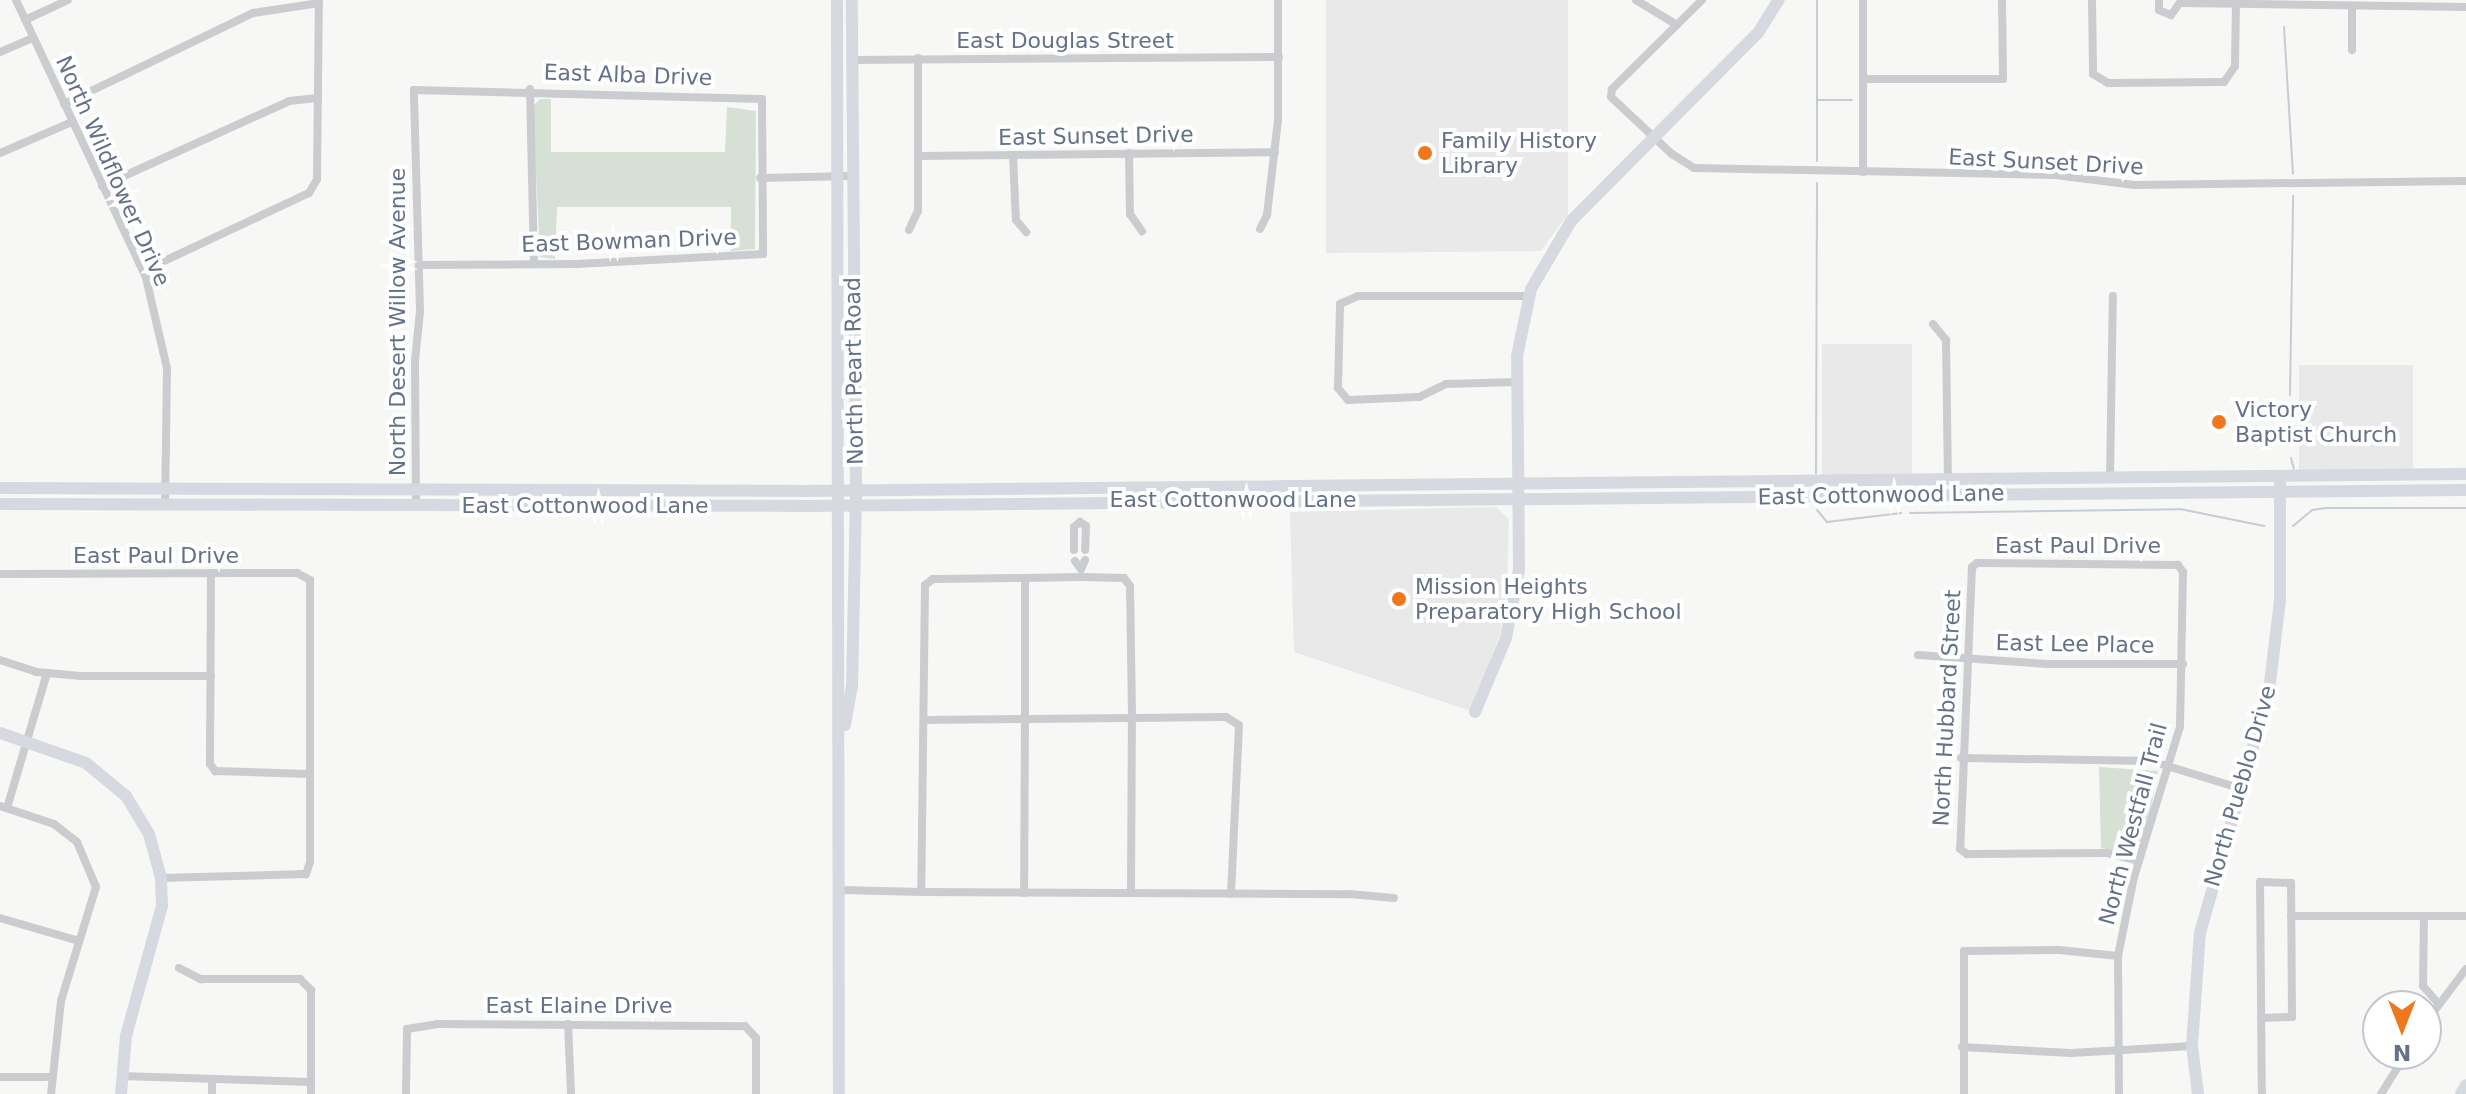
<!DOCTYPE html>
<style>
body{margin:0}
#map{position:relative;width:2466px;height:1094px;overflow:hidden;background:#f7f8f5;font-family:"DejaVu Sans",sans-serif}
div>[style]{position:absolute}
.built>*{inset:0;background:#e8e9e8;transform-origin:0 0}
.green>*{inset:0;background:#d7e0d5}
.stream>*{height:2px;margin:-1px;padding:0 1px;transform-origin:1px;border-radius:1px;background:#c5cdd4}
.street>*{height:8px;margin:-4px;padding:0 4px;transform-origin:4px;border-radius:4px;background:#caccd0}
.secondary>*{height:12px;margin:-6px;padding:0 6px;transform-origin:6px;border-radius:6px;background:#d6d9e0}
.dots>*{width:22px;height:22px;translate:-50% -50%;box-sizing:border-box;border:4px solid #fff;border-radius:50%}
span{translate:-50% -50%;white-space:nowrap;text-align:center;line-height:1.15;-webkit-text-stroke:8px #fff;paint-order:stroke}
.street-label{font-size:22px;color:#657188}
.poi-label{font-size:22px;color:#657188}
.left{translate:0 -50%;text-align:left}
.north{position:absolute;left:2362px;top:990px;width:80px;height:80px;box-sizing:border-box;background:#fff;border:2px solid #c1c6cf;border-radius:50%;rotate:180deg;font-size:22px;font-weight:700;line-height:32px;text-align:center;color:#657188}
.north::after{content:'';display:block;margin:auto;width:28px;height:36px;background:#f0771c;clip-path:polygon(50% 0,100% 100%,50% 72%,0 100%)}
</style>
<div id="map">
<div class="built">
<div style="clip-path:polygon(1326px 0,1568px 0,1568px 214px,1541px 251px,1326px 253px)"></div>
<div style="left:1912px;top:344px;width:132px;height:90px;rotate:90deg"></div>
<div style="left:2413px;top:365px;width:107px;height:114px;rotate:90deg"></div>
<div style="clip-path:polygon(1496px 507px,1509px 519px,1507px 587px,1500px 634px,1471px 711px,1294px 652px,1290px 512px)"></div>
</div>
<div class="green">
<div style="clip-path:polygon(540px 99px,551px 99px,551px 152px,725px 152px,727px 107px,756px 111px,755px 249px,731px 251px,731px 207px,557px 207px,555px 259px,540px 257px,534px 133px,534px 105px)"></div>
<div style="clip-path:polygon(2099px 767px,2158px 771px,2146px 835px,2136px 855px,2101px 848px)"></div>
</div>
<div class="stream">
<div style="left:1817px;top:0;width:161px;rotate:90deg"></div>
<div style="left:2284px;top:27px;width:147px;rotate:86.5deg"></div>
<div style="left:1817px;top:100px;width:35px"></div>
<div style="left:2290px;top:395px;width:199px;rotate:-89.1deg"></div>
<div style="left:2291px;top:458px;width:11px;rotate:75deg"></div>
<div style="left:1816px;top:473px;width:290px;rotate:-89.8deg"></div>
<div style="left:1817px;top:510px;width:16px;rotate:50deg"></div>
<div style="left:1827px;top:522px;width:75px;rotate:-6.9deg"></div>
<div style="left:1910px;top:513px;width:270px;rotate:-0.8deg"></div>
<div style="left:2180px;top:509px;width:86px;rotate:11.4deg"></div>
<div style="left:2293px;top:526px;width:25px;rotate:-40deg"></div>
<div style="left:2312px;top:510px;width:14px;rotate:-8deg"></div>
<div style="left:2326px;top:508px;width:140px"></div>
</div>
<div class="street">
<div style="left:16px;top:0;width:307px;rotate:64.9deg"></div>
<div style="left:146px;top:278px;width:92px;rotate:76.9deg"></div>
<div style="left:167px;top:368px;width:137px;rotate:90.8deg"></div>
<div style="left:1636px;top:0;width:48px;rotate:31.4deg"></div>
<div style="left:1702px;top:0;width:127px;rotate:135.3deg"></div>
<div style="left:1612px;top:89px;width:8px;rotate:97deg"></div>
<div style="left:1611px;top:97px;width:83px;rotate:43.1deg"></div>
<div style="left:1672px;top:154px;width:26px;rotate:32deg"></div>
<div style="left:1694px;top:168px;width:361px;rotate:1.1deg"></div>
<div style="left:2055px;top:175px;width:80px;rotate:7.2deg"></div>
<div style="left:2134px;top:185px;width:332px;rotate:-0.7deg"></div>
<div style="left:1863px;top:0;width:172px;rotate:90deg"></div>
<div style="left:2092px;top:0;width:74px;rotate:89.2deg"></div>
<div style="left:2093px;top:74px;width:17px;rotate:31deg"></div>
<div style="left:2108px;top:83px;width:116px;rotate:-0.5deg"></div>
<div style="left:2224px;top:82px;width:19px;rotate:-55deg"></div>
<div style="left:2235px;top:66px;width:66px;rotate:-89.1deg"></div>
<div style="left:2159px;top:0;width:10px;rotate:90deg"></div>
<div style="left:2159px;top:10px;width:13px;rotate:23deg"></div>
<div style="left:2171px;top:15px;width:17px;rotate:-54deg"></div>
<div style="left:2181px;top:3px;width:285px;rotate:0.8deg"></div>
<div style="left:2352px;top:8px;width:42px;rotate:90deg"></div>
<div style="left:25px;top:20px;width:47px;rotate:-24.9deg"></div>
<div style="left:0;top:52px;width:36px;rotate:-23deg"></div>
<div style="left:852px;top:60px;width:427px;rotate:-0.4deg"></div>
<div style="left:1863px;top:79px;width:140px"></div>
<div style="left:2003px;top:79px;width:79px;rotate:-90.7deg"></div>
<div style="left:530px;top:89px;width:175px;rotate:88.7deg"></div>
<div style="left:64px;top:104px;width:210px;rotate:-25.7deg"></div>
<div style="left:253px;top:13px;width:67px;rotate:-8.6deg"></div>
<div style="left:0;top:153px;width:78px;rotate:-23.3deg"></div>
<div style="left:1129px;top:153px;width:61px;rotate:89.1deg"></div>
<div style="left:1130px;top:214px;width:21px;rotate:55deg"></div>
<div style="left:1013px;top:155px;width:65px;rotate:87.4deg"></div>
<div style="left:1016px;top:220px;width:16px;rotate:50deg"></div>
<div style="left:918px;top:156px;width:357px;rotate:-0.6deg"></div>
<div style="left:760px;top:178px;width:92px;rotate:-1.2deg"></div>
<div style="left:102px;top:186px;width:205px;rotate:-24.4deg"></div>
<div style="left:289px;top:101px;width:29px;rotate:-6deg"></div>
<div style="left:1260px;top:229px;width:16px;rotate:-63deg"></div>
<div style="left:1267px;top:215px;width:96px;rotate:-83.4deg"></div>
<div style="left:1278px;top:120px;width:120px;rotate:-90deg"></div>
<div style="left:909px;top:230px;width:21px;rotate:-65deg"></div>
<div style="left:918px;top:211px;width:153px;rotate:-90deg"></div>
<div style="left:143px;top:271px;width:183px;rotate:-25.2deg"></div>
<div style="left:309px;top:193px;width:16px;rotate:-60deg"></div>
<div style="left:317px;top:179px;width:179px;rotate:-89.4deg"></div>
<div style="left:1933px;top:324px;width:21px;rotate:51deg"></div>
<div style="left:1946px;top:340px;width:139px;rotate:89.2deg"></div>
<div style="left:1517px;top:382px;width:71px;rotate:178.4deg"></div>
<div style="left:1446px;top:384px;width:30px;rotate:154deg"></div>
<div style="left:1419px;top:397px;width:71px;rotate:177.6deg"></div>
<div style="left:1348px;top:400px;width:16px;rotate:-130deg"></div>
<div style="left:1338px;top:388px;width:84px;rotate:-88.6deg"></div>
<div style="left:1340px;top:304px;width:20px;rotate:-24deg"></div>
<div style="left:1358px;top:296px;width:171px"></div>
<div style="left:2110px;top:478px;width:182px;rotate:-89.1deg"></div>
<div style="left:416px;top:505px;width:144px;rotate:-90.4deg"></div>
<div style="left:415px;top:361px;width:50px;rotate:-84.3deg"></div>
<div style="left:420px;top:311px;width:221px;rotate:-91.6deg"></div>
<div style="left:414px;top:90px;width:348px;rotate:1.5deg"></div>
<div style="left:762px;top:99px;width:155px;rotate:89.6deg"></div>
<div style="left:763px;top:254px;width:186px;rotate:176.9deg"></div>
<div style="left:577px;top:264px;width:158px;rotate:179.6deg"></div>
<div style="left:1074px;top:550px;width:23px;rotate:-90deg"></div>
<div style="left:1074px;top:527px;width:8px;rotate:-40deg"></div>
<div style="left:1080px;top:522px;width:7px;rotate:34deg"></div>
<div style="left:1086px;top:526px;width:24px;rotate:92deg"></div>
<div style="left:1075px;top:561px;width:10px;rotate:53deg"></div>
<div style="left:1081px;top:569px;width:10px;rotate:-66deg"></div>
<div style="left:211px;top:573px;width:191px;rotate:90.3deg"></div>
<div style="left:210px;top:764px;width:9px;rotate:54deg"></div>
<div style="left:215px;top:771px;width:95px;rotate:1.8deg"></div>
<div style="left:0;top:574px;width:297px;rotate:-0.2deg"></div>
<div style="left:297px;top:573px;width:15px;rotate:28deg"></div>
<div style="left:310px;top:580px;width:282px;rotate:90deg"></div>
<div style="left:310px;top:862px;width:13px;rotate:108deg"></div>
<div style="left:306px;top:874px;width:145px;rotate:178.4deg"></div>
<div style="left:1081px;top:577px;width:43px;rotate:1.3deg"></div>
<div style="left:1124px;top:578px;width:10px;rotate:53deg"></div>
<div style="left:1130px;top:586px;width:132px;rotate:89.1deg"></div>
<div style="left:1132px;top:718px;width:107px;rotate:179.5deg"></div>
<div style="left:1025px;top:719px;width:141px;rotate:-90deg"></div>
<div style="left:1025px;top:578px;width:56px;rotate:-1deg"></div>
<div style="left:1025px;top:578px;width:92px;rotate:179.4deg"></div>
<div style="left:933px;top:579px;width:10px;rotate:143deg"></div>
<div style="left:925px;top:585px;width:307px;rotate:90.7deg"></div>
<div style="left:921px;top:892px;width:428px;rotate:0.3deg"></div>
<div style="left:1349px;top:894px;width:45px;rotate:5.1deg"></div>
<div style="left:1918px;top:655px;width:129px;rotate:4deg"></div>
<div style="left:2047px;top:664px;width:136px"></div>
<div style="left:0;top:660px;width:38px;rotate:18deg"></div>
<div style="left:36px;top:672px;width:45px;rotate:5.1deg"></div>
<div style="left:81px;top:676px;width:130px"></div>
<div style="left:924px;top:720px;width:101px;rotate:-0.6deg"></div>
<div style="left:1025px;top:719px;width:174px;rotate:90.3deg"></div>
<div style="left:1961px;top:758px;width:190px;rotate:0.9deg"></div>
<div style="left:2151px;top:761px;width:95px;rotate:17.1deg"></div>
<div style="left:0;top:806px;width:57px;rotate:18.4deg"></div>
<div style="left:54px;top:824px;width:29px;rotate:38deg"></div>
<div style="left:77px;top:842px;width:49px;rotate:67.1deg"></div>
<div style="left:96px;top:887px;width:119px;rotate:107.1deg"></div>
<div style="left:61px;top:1001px;width:94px;rotate:96.1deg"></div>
<div style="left:7px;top:808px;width:141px;rotate:-73.5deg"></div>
<div style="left:841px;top:890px;width:80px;rotate:1.4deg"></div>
<div style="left:1131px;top:893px;width:175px;rotate:-89.7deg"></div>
<div style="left:1132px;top:718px;width:94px;rotate:-0.6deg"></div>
<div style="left:1226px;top:717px;width:15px;rotate:32deg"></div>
<div style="left:1239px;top:725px;width:169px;rotate:92.7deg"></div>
<div style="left:2291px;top:916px;width:175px"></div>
<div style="left:2424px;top:916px;width:70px;rotate:90.8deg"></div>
<div style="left:2423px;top:986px;width:23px;rotate:49deg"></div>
<div style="left:0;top:918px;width:82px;rotate:16.2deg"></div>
<div style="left:179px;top:968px;width:25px;rotate:27deg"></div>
<div style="left:201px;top:979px;width:99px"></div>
<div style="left:300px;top:979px;width:16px;rotate:45deg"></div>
<div style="left:311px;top:990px;width:104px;rotate:90deg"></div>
<div style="left:2261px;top:1018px;width:31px;rotate:-2deg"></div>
<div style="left:2292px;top:1017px;width:134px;rotate:-90.4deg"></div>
<div style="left:2291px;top:883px;width:31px;rotate:-178deg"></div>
<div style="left:2260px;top:882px;width:212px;rotate:89.5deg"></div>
<div style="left:2426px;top:1022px;width:66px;rotate:-53deg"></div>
<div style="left:568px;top:1024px;width:70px;rotate:87.5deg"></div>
<div style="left:1962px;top:1047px;width:109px;rotate:3.2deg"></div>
<div style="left:2071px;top:1053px;width:121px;rotate:-3.3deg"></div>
<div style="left:121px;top:1076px;width:190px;rotate:1.8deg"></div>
<div style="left:0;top:1077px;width:52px"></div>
<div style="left:212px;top:1094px;width:15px;rotate:-90deg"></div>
<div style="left:406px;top:1094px;width:65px;rotate:-89.1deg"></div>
<div style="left:407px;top:1029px;width:30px;rotate:-9deg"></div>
<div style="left:437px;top:1024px;width:308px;rotate:0.4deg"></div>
<div style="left:745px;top:1026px;width:16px;rotate:47deg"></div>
<div style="left:756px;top:1038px;width:56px;rotate:90deg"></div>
<div style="left:1964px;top:1094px;width:143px;rotate:-90deg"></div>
<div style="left:1964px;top:951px;width:95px;rotate:-0.6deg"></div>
<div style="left:2059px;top:950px;width:59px;rotate:5.8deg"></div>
<div style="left:2119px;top:1094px;width:138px;rotate:-90.4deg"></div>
<div style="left:2118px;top:956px;width:81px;rotate:-78.6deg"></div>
<div style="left:2134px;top:877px;width:157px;rotate:-73deg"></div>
<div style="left:2180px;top:727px;width:155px;rotate:-88.9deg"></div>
<div style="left:2183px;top:572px;width:9px;rotate:-126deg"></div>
<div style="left:2178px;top:565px;width:201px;rotate:-179.4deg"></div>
<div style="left:1977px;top:563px;width:6px;rotate:141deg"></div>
<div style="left:1972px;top:567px;width:282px;rotate:92.4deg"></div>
<div style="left:1960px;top:849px;width:9px;rotate:36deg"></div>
<div style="left:1967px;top:854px;width:140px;rotate:-0.4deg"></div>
<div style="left:2107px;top:853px;width:33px;rotate:14deg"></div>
<div style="left:2381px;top:1094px;width:47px;rotate:-58deg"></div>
</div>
<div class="secondary">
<div style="left:837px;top:0;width:1094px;rotate:89.9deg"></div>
<div style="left:0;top:488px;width:804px;rotate:0.21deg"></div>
<div style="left:804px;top:491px;width:1662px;rotate:-0.59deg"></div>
<div style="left:0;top:504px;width:809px;rotate:0.14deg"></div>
<div style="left:809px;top:506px;width:1657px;rotate:-0.55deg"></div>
<div style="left:1475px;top:712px;width:80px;rotate:-67.3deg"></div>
<div style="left:1506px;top:638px;width:70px;rotate:-79.3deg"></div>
<div style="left:1519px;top:569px;width:213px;rotate:-90.5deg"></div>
<div style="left:1517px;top:356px;width:68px;rotate:-78.2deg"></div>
<div style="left:1531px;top:289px;width:79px;rotate:-59.5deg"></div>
<div style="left:1571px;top:221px;width:265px;rotate:-45.2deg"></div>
<div style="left:1758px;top:33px;width:39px;rotate:-58deg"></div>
<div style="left:845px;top:725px;width:39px;rotate:-80deg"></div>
<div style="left:852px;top:687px;width:199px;rotate:-88.8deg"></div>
<div style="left:856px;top:488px;width:488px;rotate:-90.5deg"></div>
<div style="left:0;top:733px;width:91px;rotate:19.2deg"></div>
<div style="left:86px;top:763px;width:52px;rotate:39.5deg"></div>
<div style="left:126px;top:796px;width:44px;rotate:58.8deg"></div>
<div style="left:149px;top:834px;width:46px;rotate:74.7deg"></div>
<div style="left:161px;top:878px;width:28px;rotate:88deg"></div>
<div style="left:162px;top:906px;width:135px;rotate:105.5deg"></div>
<div style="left:126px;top:1036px;width:58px;rotate:94.9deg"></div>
<div style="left:2198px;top:1094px;width:48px;rotate:-97.1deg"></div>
<div style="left:2192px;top:1046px;width:113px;rotate:-86deg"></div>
<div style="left:2200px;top:933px;width:252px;rotate:-74.1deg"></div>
<div style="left:2269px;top:691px;width:92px;rotate:-83.1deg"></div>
<div style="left:2280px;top:600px;width:116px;rotate:-90deg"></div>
<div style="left:2461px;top:1094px;width:10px;rotate:-61deg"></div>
</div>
<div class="dots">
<div style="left:1425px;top:153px;background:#f0771c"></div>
<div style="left:2219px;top:422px;background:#f0771c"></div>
<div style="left:1399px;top:599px;background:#f0771c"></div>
</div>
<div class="street-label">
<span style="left:1065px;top:41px">East Douglas Street</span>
<span style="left:628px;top:75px;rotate:2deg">East Alba Drive</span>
<span style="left:1096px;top:136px;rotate:-1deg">East Sunset Drive</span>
<span style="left:2046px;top:162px;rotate:3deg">East Sunset Drive</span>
<span style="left:113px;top:171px;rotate:66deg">North Wildflower Drive</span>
<span style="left:629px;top:241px;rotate:-2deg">East Bowman Drive</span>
<span style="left:398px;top:322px;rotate:-90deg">North Desert Willow Avenue</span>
<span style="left:854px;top:371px;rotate:-91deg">North Peart Road</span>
<span style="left:1881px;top:495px;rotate:-1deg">East Cottonwood Lane</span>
<span style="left:1233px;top:500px">East Cottonwood Lane</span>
<span style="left:585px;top:506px">East Cottonwood Lane</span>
<span style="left:2078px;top:546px">East Paul Drive</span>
<span style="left:156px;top:556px">East Paul Drive</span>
<span style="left:2075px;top:644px;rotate:1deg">East Lee Place</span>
<span style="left:1947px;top:708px;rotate:-87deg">North Hubbard Street</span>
<span style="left:2240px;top:786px;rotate:-74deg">North Pueblo Drive</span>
<span style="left:2133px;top:824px;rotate:-75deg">North Westfall Trail</span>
<span style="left:579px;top:1006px">East Elaine Drive</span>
</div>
<div class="poi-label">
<span class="left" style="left:1441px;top:153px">Family History<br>Library</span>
<span class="left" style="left:2235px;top:422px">Victory<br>Baptist Church</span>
<span class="left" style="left:1415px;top:599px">Mission Heights<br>Preparatory High School</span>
</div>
<div class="north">N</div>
</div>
